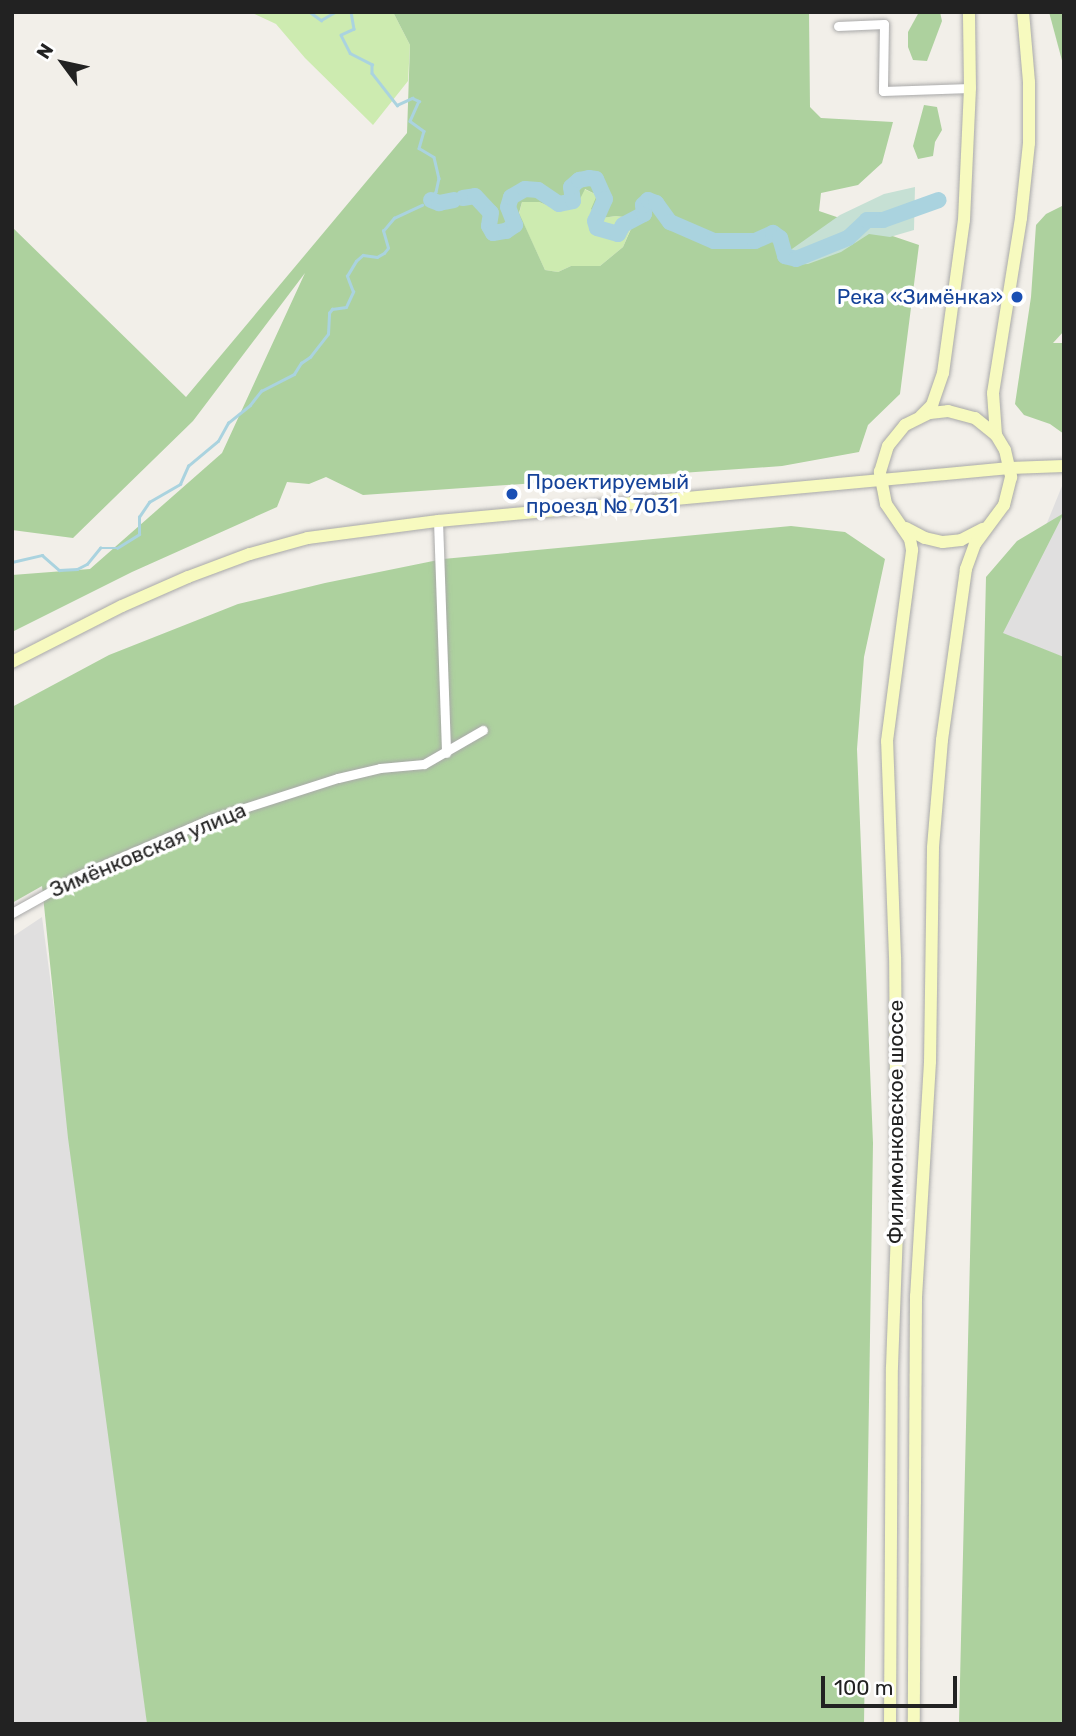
<!DOCTYPE html>
<meta charset="utf-8">
<style>
body{margin:0}
#map{position:relative;width:1076px;height:1736px;overflow:hidden;background:#f2efe9;font-family:Rubik,sans-serif}
div>[style]{position:absolute}
.residential>*{inset:0;background:#e0dfdf}
.grass>*{inset:0;background:#cdebb0}
.forest>*{inset:0;background:#add19e}
.wetland>*{inset:0;background:#c6e0d4}
.stream>*{height:2.5px;margin:-1.25px;padding:0 1.25px;transform-origin:1.25px;border-radius:1.25px;background:#aad3df}
.river>*{height:16px;margin:-8px;padding:0 8px;transform-origin:8px;border-radius:8px;background:#aad3df}
.roads{filter:drop-shadow(0 0 2px #a9a9a9) drop-shadow(0 0 2px #a9a9a9)}
.street>*{height:9px;margin:-4.5px;padding:0 4.5px;transform-origin:4.5px;border-radius:4.5px;background:#fff}
.secondary>*{height:12px;margin:-6px;padding:0 6px;transform-origin:6px;border-radius:6px;background:#f7fabf}
.dots>*{width:19px;height:19px;translate:-50% -50%;box-sizing:border-box;border:4px solid #fff;border-radius:50%}
span{translate:-50% -50%;white-space:nowrap;text-align:center;line-height:1.15;-webkit-text-stroke:7px #fff;paint-order:stroke}
.transit-label{font-size:21px;color:#164399}
.right{translate:-100% -50%;text-align:right}
.left{translate:0 -50%;text-align:left}
.street-label{font-size:21px;color:#222}
.frame{position:absolute;inset:0;border:14px solid #222;pointer-events:none}
.north{position:absolute;left:28px;top:28px;width:70px;height:70px;-webkit-text-stroke:5px #fff;paint-order:stroke;rotate:303deg;font-size:19px;font-weight:700;line-height:28px;text-align:center;color:#222}
.north::after{content:'';display:block;margin:auto;width:24px;height:32px;background:#222;clip-path:polygon(50% 0,100% 100%,50% 72%,0 100%)}
.scale{position:absolute;left:821px;top:1676px;width:136px;height:32px;box-sizing:border-box;border:4px solid #222;border-top:0;padding-left:9px;font-size:21px;line-height:24px;white-space:nowrap;color:#222;-webkit-text-stroke:5px #fff;paint-order:stroke}
</style>
<div id="map">
<div class="residential">
<div style="clip-path:polygon(1062px 486px,1064px 486px,1064px 657px,1002px 634px)"></div>
<div style="clip-path:polygon(42px 917px,135px 1620px,147px 1724px,12px 1724px,12px 937px)"></div>
</div>
<div class="grass">
<div style="clip-path:polygon(250px 12px,393px 12px,410px 45px,408px 81px,373px 125px,305px 58px,276px 24px)"></div>
<div style="clip-path:polygon(584px 189px,597px 195px,602px 218px,616px 216px,631px 218px,634px 221px,623px 247px,600px 266px,571px 266px,558px 272px,545px 270px,519px 214px,522px 202px,539px 202px,557px 209px)"></div>
</div>
<div class="forest">
<div style="clip-path:polygon(evenodd,393px 12px,809px 12px,810px 107px,821px 118px,893px 122px,882px 163px,858px 185px,821px 193px,819px 211px,919px 245px,900px 394px,868px 425px,859px 452px,782px 466px,363px 495px,326px 477px,309px 484px,287px 482px,277px 507px,132px 572px,12px 632px,12px 575px,90px 569px,222px 453px,305px 273px,193px 421px,73px 538px,12px 530px,12px 227px,186px 397px,407px 133px,410px 45px,393px 12px,585px 189px,597px 195px,591px 209px,602px 218px,616px 216px,631px 218px,634px 222px,623px 247px,600px 266px,571px 266px,558px 272px,545px 270px,519px 213px,522px 202px,539px 202px,557px 209px,579px 201px,585px 189px)"></div>
<div style="clip-path:polygon(919px 12px,940px 12px,942px 21px,927px 61px,913px 60px,908px 47px,908px 32px)"></div>
<div style="clip-path:polygon(1049px 12px,1064px 12px,1064px 68px)"></div>
<div style="clip-path:polygon(924px 105px,937px 107px,942px 130px,935px 142px,933px 156px,918px 159px,913px 146px)"></div>
<div style="clip-path:polygon(1064px 205px,1064px 331px,1053px 343px,1064px 343px,1064px 434px,1050px 424px,1024px 415px,1015px 404px,1031px 297px,1036px 225px,1046px 214px)"></div>
<div style="clip-path:polygon(1064px 513px,1003px 633px,1064px 657px,1064px 1724px,959px 1724px,986px 577px,1017px 541px)"></div>
<div style="clip-path:polygon(791px 526px,845px 532px,885px 559px,864px 657px,857px 749px,873px 1143px,864px 1724px,147px 1724px,68px 1138px,42px 886px,12px 903px,12px 707px,109px 655px,238px 604px,325px 583px,443px 559px)"></div>
</div>
<div class="wetland">
<div style="clip-path:polygon(915px 187px,914px 230px,890px 237px,869px 234px,841px 252px,808px 264px,792px 265px,782px 256px,840px 215px,884px 194px)"></div>
</div>
<div class="stream">
<div style="left:310px;top:12px;width:14px;rotate:36deg"></div>
<div style="left:321px;top:20px;width:16px;rotate:-30deg"></div>
<div style="left:351px;top:12px;width:17px;rotate:80deg"></div>
<div style="left:354px;top:29px;width:14px;rotate:155deg"></div>
<div style="left:341px;top:35px;width:20px;rotate:63deg"></div>
<div style="left:350px;top:53px;width:25px;rotate:27deg"></div>
<div style="left:372px;top:64px;width:9px;rotate:90deg"></div>
<div style="left:372px;top:73px;width:41px;rotate:52deg"></div>
<div style="left:397px;top:105px;width:17px;rotate:-25deg"></div>
<div style="left:412px;top:98px;width:8px;rotate:23deg"></div>
<div style="left:419px;top:101px;width:22px;rotate:114deg"></div>
<div style="left:410px;top:121px;width:17px;rotate:36deg"></div>
<div style="left:424px;top:131px;width:18px;rotate:106deg"></div>
<div style="left:419px;top:148px;width:17px;rotate:31deg"></div>
<div style="left:434px;top:157px;width:22px;rotate:77deg"></div>
<div style="left:439px;top:178px;width:14px;rotate:102deg"></div>
<div style="left:436px;top:192px;width:11px;rotate:128deg"></div>
<div style="left:12px;top:562px;width:31px;rotate:-13deg"></div>
<div style="left:42px;top:555px;width:23px;rotate:41deg"></div>
<div style="left:59px;top:570px;width:18px;rotate:-3deg"></div>
<div style="left:77px;top:569px;width:11px;rotate:-27deg"></div>
<div style="left:87px;top:564px;width:21px;rotate:-51deg"></div>
<div style="left:100px;top:548px;width:17px"></div>
<div style="left:117px;top:548px;width:26px;rotate:-32deg"></div>
<div style="left:139px;top:534px;width:17px;rotate:-90deg"></div>
<div style="left:139px;top:517px;width:18px;rotate:-56deg"></div>
<div style="left:149px;top:502px;width:36px;rotate:-30deg"></div>
<div style="left:180px;top:484px;width:20px;rotate:-66deg"></div>
<div style="left:188px;top:466px;width:39px;rotate:-40deg"></div>
<div style="left:218px;top:441px;width:21px;rotate:-61deg"></div>
<div style="left:228px;top:423px;width:28px;rotate:-39deg"></div>
<div style="left:250px;top:405px;width:18px;rotate:-52deg"></div>
<div style="left:261px;top:391px;width:37px;rotate:-27deg"></div>
<div style="left:294px;top:374px;width:13px;rotate:-58deg"></div>
<div style="left:301px;top:363px;width:11px;rotate:-34deg"></div>
<div style="left:310px;top:357px;width:29px;rotate:-52deg"></div>
<div style="left:328px;top:334px;width:21px;rotate:-87deg"></div>
<div style="left:329px;top:313px;width:5px;rotate:-53deg"></div>
<div style="left:332px;top:309px;width:14px;rotate:-8deg"></div>
<div style="left:346px;top:307px;width:17px;rotate:-65deg"></div>
<div style="left:353px;top:292px;width:17px;rotate:-111deg"></div>
<div style="left:347px;top:276px;width:17px;rotate:-59deg"></div>
<div style="left:356px;top:261px;width:9px;rotate:-41deg"></div>
<div style="left:363px;top:255px;width:14px;rotate:8deg"></div>
<div style="left:377px;top:257px;width:8px;rotate:-30deg"></div>
<div style="left:384px;top:253px;width:6px;rotate:-51deg"></div>
<div style="left:388px;top:248px;width:18px;rotate:-106deg"></div>
<div style="left:383px;top:231px;width:17px;rotate:-50deg"></div>
<div style="left:394px;top:218px;width:31px;rotate:-25deg"></div>
</div>
<div class="river">
<div style="left:463px;top:198px;width:12px;rotate:-9deg"></div>
<div style="left:475px;top:196px;width:23px;rotate:47deg"></div>
<div style="left:491px;top:213px;width:13px;rotate:99deg"></div>
<div style="left:489px;top:226px;width:8px;rotate:60deg"></div>
<div style="left:493px;top:233px;width:13px;rotate:-9deg"></div>
<div style="left:506px;top:231px;width:11px;rotate:-34deg"></div>
<div style="left:515px;top:225px;width:19px;rotate:-111deg"></div>
<div style="left:508px;top:207px;width:10px;rotate:-73deg"></div>
<div style="left:511px;top:197px;width:16px;rotate:-30deg"></div>
<div style="left:525px;top:189px;width:13px;rotate:4deg"></div>
<div style="left:538px;top:190px;width:25px;rotate:34deg"></div>
<div style="left:559px;top:204px;width:14px;rotate:-12deg"></div>
<div style="left:573px;top:201px;width:14px;rotate:-98deg"></div>
<div style="left:571px;top:187px;width:11px;rotate:-41deg"></div>
<div style="left:579px;top:180px;width:10px;rotate:-11deg"></div>
<div style="left:589px;top:178px;width:7px;rotate:8deg"></div>
<div style="left:596px;top:179px;width:22px;rotate:66deg"></div>
<div style="left:605px;top:199px;width:24px;rotate:114deg"></div>
<div style="left:595px;top:221px;width:7px;rotate:74deg"></div>
<div style="left:597px;top:228px;width:22px;rotate:16deg"></div>
<div style="left:618px;top:234px;width:10px;rotate:-61deg"></div>
<div style="left:623px;top:225px;width:24px;rotate:-28deg"></div>
<div style="left:644px;top:214px;width:9px;rotate:-96deg"></div>
<div style="left:643px;top:205px;width:7px;rotate:-45deg"></div>
<div style="left:648px;top:200px;width:9px;rotate:21deg"></div>
<div style="left:656px;top:203px;width:24px;rotate:54deg"></div>
<div style="left:670px;top:222px;width:48px;rotate:23.4deg"></div>
<div style="left:714px;top:241px;width:41px"></div>
<div style="left:755px;top:241px;width:20px;rotate:-24deg"></div>
<div style="left:773px;top:233px;width:9px;rotate:36deg"></div>
<div style="left:780px;top:238px;width:19px;rotate:74deg"></div>
<div style="left:785px;top:256px;width:11px;rotate:15deg"></div>
<div style="left:796px;top:259px;width:56px;rotate:-22deg"></div>
<div style="left:848px;top:238px;width:26px;rotate:-43deg"></div>
<div style="left:867px;top:220px;width:16px"></div>
<div style="left:883px;top:220px;width:59px;rotate:-19.7deg"></div>
<div style="left:431px;top:200px;width:9px;rotate:21deg"></div>
<div style="left:439px;top:203px;width:15px;rotate:-11deg"></div>
</div>
<div class="roads">
<div class="street">
<div style="left:838px;top:26px;width:46px;rotate:-2.5deg"></div>
<div style="left:884px;top:24px;width:67px;rotate:90.9deg"></div>
<div style="left:883px;top:91px;width:87px;rotate:-2deg"></div>
<div style="left:438px;top:521px;width:232px;rotate:88deg"></div>
<div style="left:12px;top:913px;width:78px;rotate:-29.2deg"></div>
<div style="left:80px;top:875px;width:142px;rotate:-23.3deg"></div>
<div style="left:210px;top:819px;width:134px;rotate:-17.8deg"></div>
<div style="left:338px;top:778px;width:43px;rotate:-13.4deg"></div>
<div style="left:380px;top:768px;width:44px;rotate:-5.2deg"></div>
<div style="left:424px;top:764px;width:68px;rotate:-30deg"></div>
</div>
<div class="secondary">
<div style="left:921px;top:416px;width:16px;rotate:-45deg"></div>
<div style="left:932px;top:405px;width:34px;rotate:-71deg"></div>
<div style="left:943px;top:373px;width:154px;rotate:-82.2deg"></div>
<div style="left:964px;top:220px;width:132px;rotate:-87.4deg"></div>
<div style="left:970px;top:88px;width:76px;rotate:-90.8deg"></div>
<div style="left:996px;top:435px;width:42px;rotate:-94.1deg"></div>
<div style="left:993px;top:393px;width:177px;rotate:-80.9deg"></div>
<div style="left:1021px;top:218px;width:75px;rotate:-83.9deg"></div>
<div style="left:1029px;top:143px;width:61px;rotate:-90deg"></div>
<div style="left:1029px;top:82px;width:70px;rotate:-94.9deg"></div>
<div style="left:906px;top:528px;width:21px;rotate:28deg"></div>
<div style="left:925px;top:538px;width:18px;rotate:13deg"></div>
<div style="left:943px;top:542px;width:18px;rotate:-6deg"></div>
<div style="left:961px;top:540px;width:25px;rotate:-27deg"></div>
<div style="left:12px;top:662px;width:123px;rotate:-27deg"></div>
<div style="left:122px;top:606px;width:72px;rotate:-23.7deg"></div>
<div style="left:188px;top:577px;width:66px;rotate:-20.4deg"></div>
<div style="left:250px;top:554px;width:60px;rotate:-15.4deg"></div>
<div style="left:308px;top:538px;width:131px;rotate:-7.5deg"></div>
<div style="left:438px;top:521px;width:574px;rotate:-5.29deg"></div>
<div style="left:1010px;top:468px;width:54px;rotate:-2.1deg"></div>
<div style="left:890px;top:1724px;width:357px;rotate:-89.7deg"></div>
<div style="left:892px;top:1367px;width:139px;rotate:-87.9deg"></div>
<div style="left:897px;top:1228px;width:271px;rotate:-90.4deg"></div>
<div style="left:895px;top:957px;width:216px;rotate:-92.1deg"></div>
<div style="left:887px;top:741px;width:193px;rotate:-82.5deg"></div>
<div style="left:912px;top:550px;width:11px;rotate:-100deg"></div>
<div style="left:910px;top:539px;width:42px;rotate:-124.4deg"></div>
<div style="left:886px;top:504px;width:33px;rotate:-101deg"></div>
<div style="left:880px;top:472px;width:27px;rotate:-73deg"></div>
<div style="left:888px;top:446px;width:27px;rotate:-51deg"></div>
<div style="left:905px;top:425px;width:28px;rotate:-26deg"></div>
<div style="left:930px;top:413px;width:18px;rotate:-6deg"></div>
<div style="left:948px;top:411px;width:28px;rotate:15deg"></div>
<div style="left:975px;top:418px;width:27px;rotate:39deg"></div>
<div style="left:996px;top:435px;width:17px;rotate:59deg"></div>
<div style="left:1005px;top:450px;width:28px;rotate:77deg"></div>
<div style="left:1011px;top:477px;width:29px;rotate:104deg"></div>
<div style="left:1004px;top:505px;width:49px;rotate:126.6deg"></div>
<div style="left:975px;top:544px;width:27px;rotate:110deg"></div>
<div style="left:966px;top:569px;width:173px;rotate:98deg"></div>
<div style="left:942px;top:740px;width:108px;rotate:94.8deg"></div>
<div style="left:933px;top:848px;width:214px;rotate:90.8deg"></div>
<div style="left:930px;top:1062px;width:234px;rotate:93.4deg"></div>
<div style="left:916px;top:1296px;width:428px;rotate:90.3deg"></div>
</div>
</div>
<div class="dots">
<div style="left:1017px;top:297px;background:#1a4fb4"></div>
<div style="left:512px;top:494px;background:#1a4fb4"></div>
</div>
<div class="transit-label">
<span class="right" style="left:1003px;top:297px">Река «Зимёнка»</span>
<span class="left" style="left:526px;top:494px">Проектируемый<br>проезд № 7031</span>
</div>
<div class="street-label">
<span style="left:148px;top:850px;rotate:-23deg">Зимёнковская улица</span>
<span style="left:896px;top:1122px;rotate:-90deg">Филимонковское шоссе</span>
</div>
<div class="frame"></div>
<div class="north">N</div>
<div class="scale">100 m</div>
</div>
